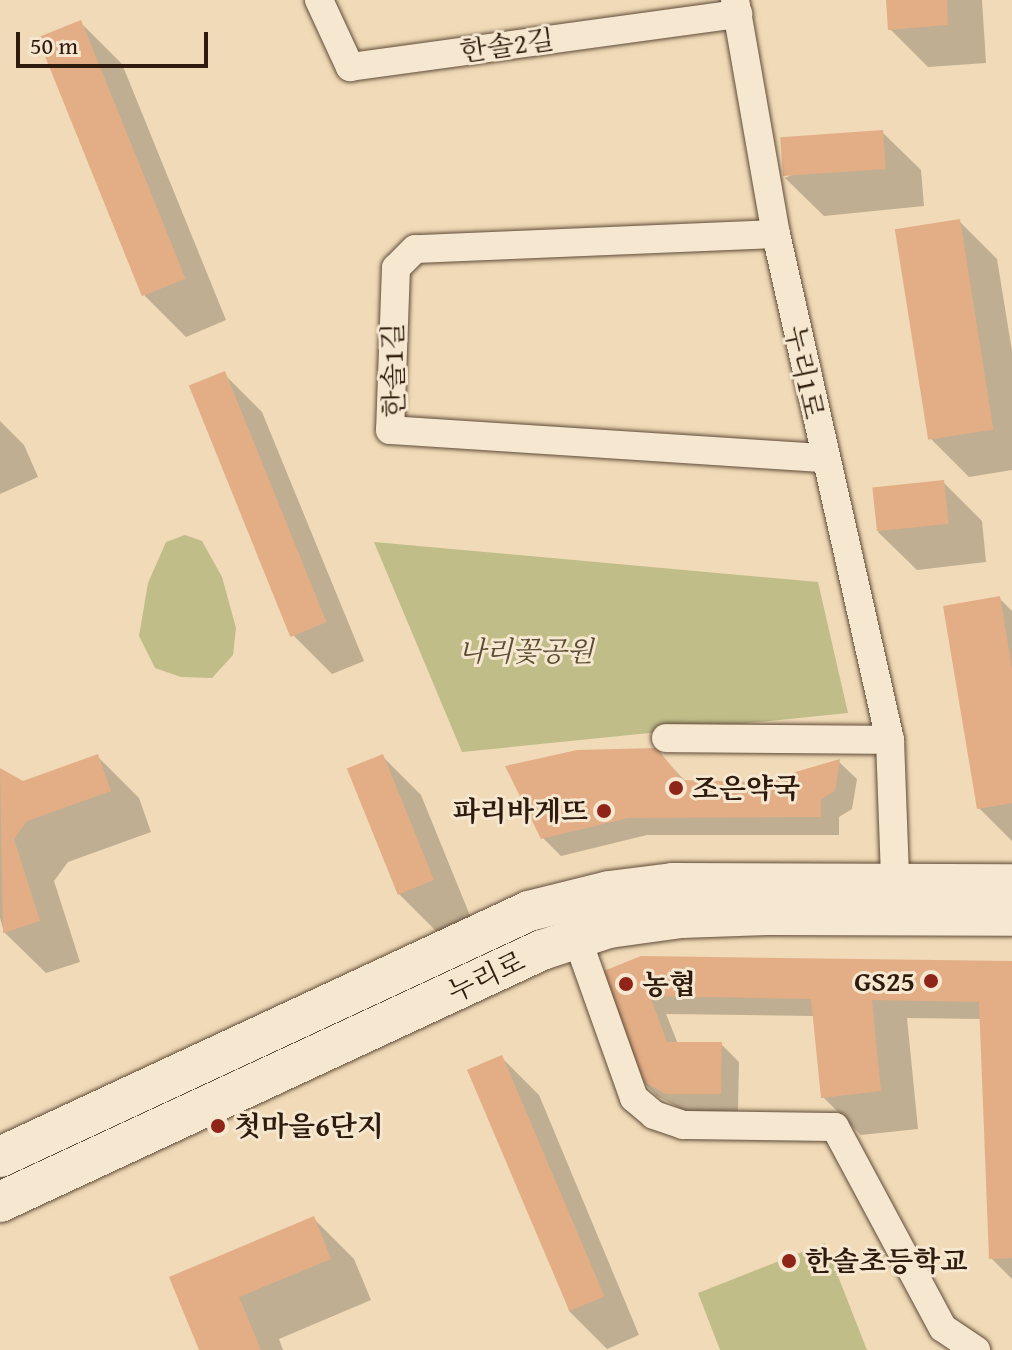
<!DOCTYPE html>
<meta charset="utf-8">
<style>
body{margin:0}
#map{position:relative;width:1012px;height:1350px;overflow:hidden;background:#f0dab7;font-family:"Gentium Book Plus","Noto Serif KR",serif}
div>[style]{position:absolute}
.green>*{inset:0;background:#c0bd89}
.shadow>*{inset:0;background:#0003}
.building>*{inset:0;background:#e3ae86;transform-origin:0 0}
.roads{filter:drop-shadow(0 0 2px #5f4b38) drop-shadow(0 0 2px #5f4b38)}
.street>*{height:28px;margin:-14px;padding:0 14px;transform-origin:14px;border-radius:14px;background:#f5e7d0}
.secondary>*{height:40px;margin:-20px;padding:0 20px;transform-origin:20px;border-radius:20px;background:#f5e7d0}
.dots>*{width:22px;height:22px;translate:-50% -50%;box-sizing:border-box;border:4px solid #f5e7d0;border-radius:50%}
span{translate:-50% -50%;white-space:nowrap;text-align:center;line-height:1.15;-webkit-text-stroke:6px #f5e7d0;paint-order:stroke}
.street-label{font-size:28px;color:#2f1b0d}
.park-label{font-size:28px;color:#5a4c32;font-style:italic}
.poi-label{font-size:28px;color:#2f1b0d;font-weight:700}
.left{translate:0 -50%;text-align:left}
.right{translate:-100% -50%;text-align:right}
.scale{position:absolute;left:16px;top:32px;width:192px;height:36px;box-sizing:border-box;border:4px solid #2f1b0d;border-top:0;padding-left:10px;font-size:24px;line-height:28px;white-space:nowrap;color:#2f1b0d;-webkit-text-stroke:6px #f5e7d0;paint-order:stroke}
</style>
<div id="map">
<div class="green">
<div style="clip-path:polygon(185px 535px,202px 541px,222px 577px,236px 628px,233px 655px,212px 678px,181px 677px,155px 668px,139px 636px,148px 583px,166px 542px)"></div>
<div style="clip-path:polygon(374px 542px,818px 582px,848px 713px,462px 752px)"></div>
<div style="clip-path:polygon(825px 1243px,867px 1350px,720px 1350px,698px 1293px)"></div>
</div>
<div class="shadow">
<div style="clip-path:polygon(888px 0,982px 0,986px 63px,928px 67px,890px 29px)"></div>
<div style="clip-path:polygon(81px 23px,122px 64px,226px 320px,186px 337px,145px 296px)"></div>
<div style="clip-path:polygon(882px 132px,921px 170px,924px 206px,824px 216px,785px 178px)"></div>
<div style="clip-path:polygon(959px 221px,997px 259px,1012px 351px,1012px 470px,969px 477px,931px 439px)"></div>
<div style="clip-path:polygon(224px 374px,262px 412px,364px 661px,332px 674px,294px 636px,192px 387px)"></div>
<div style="clip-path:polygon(0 421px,24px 445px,38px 477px,0 494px)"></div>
<div style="clip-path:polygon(943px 482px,982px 521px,986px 562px,917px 570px,878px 532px)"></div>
<div style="clip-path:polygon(999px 598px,1012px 611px,1012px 841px,979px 808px)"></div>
<div style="clip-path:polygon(656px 750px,686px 782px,761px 784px,839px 762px,857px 779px,852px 809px,839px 817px,839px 835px,647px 835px,561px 856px,543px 838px)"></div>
<div style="clip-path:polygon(98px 757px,139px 798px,151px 832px,68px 862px,54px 881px,80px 962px,46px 973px,4px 932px,0 918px,0 771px,22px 783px)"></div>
<div style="clip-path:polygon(383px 757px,421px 795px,471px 918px,437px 932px,399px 894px)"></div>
<div style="clip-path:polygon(1012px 966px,1012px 1279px,991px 1258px,982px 1019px,907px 1018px,918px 1129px,861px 1135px,823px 1097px,814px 1016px,666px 1014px,678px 1044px,721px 1044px,739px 1062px,738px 1111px,686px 1111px,657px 1096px,638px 1077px,599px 975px)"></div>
<div style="clip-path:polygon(501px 1057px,539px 1095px,639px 1335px,607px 1349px,569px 1311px)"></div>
<div style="clip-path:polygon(313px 1218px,354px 1259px,371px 1300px,279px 1339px,283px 1350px,201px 1350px,171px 1278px)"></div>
</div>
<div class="building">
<div style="clip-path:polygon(886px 0,947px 0,948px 25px,888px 30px)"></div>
<div style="left:81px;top:20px;width:279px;height:47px;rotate:68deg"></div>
<div style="left:883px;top:130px;width:39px;height:103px;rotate:86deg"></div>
<div style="left:960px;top:219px;width:213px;height:66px;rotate:81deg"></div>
<div style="left:225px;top:371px;width:271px;height:39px;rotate:68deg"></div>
<div style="left:944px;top:480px;width:44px;height:72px;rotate:84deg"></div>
<div style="clip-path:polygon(1000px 596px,1012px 669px,1012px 803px,977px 809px,943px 606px)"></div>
<div style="clip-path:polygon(657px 748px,682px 780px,761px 782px,840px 759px,835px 791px,821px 799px,821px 817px,628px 818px,541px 839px,505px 766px,577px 750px)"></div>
<div style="clip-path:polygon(98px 754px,111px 791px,27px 821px,14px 839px,40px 921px,3px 933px,0 768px,23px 781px)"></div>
<div style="left:383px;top:754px;width:136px;height:39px;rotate:68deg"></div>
<div style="clip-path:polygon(641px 956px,1012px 961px,1012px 1258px,989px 1259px,979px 1002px,872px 1000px,881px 1091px,821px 1098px,811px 999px,650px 996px,667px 1042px,722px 1042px,721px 1094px,666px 1094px,637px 1078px,596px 974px)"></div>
<div style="left:502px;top:1055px;width:262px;height:38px;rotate:67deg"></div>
<div style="clip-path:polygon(314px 1216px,331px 1259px,239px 1297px,261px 1350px,199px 1350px,169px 1277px)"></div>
</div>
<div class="roads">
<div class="street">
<div style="left:319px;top:0;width:74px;rotate:65.2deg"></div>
<div style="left:350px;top:67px;width:392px;rotate:-7.8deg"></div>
<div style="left:735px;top:0;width:238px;rotate:80.1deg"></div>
<div style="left:776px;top:234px;width:519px;rotate:77.3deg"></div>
<div style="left:890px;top:740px;width:163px;rotate:87.9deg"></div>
<div style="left:776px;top:234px;width:361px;rotate:177.6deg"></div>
<div style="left:415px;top:249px;width:27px;rotate:135deg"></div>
<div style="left:396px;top:268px;width:162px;rotate:92.1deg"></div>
<div style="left:390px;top:430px;width:434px;rotate:3.7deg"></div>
<div style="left:666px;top:738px;width:224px;rotate:0.5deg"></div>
<div style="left:577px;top:938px;width:170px;rotate:70.4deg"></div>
<div style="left:634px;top:1098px;width:26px;rotate:40deg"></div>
<div style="left:654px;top:1115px;width:31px;rotate:19deg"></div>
<div style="left:683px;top:1125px;width:152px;rotate:0.8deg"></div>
<div style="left:835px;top:1127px;width:228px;rotate:61.8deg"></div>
<div style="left:943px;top:1328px;width:40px;rotate:34deg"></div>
</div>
<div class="secondary">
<div style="left:0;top:1157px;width:583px;rotate:-24.94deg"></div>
<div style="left:529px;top:911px;width:82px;rotate:-14deg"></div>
<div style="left:609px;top:891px;width:64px;rotate:-7.1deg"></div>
<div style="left:673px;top:883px;width:339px;rotate:0.2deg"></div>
<div style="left:0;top:1202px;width:598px;rotate:-24.94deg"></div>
<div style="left:542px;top:950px;width:71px;rotate:-18.2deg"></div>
<div style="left:609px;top:928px;width:73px;rotate:-7.9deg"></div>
<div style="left:681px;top:918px;width:86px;rotate:-2deg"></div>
<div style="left:767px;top:915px;width:245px;rotate:0.2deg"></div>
</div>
</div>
<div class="dots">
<div style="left:676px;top:788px;background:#8f2418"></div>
<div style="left:604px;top:811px;background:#8f2418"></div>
<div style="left:931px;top:981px;background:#8f2418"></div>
<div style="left:626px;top:984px;background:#8f2418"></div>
<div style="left:218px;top:1126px;background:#8f2418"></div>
<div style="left:789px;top:1261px;background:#8f2418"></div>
</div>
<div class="street-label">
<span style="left:507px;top:45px;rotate:-8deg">한솔2길</span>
<span style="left:393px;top:370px;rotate:-91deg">한솔1길</span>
<span style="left:805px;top:372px;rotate:78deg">누리1로</span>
<span style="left:486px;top:976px;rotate:-25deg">누리로</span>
</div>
<div class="park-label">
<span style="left:526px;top:651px">나리꽃공원</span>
</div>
<div class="poi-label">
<span class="left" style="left:692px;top:788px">조은약국</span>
<span class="right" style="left:588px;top:811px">파리바게뜨</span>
<span class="right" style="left:915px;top:981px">GS25</span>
<span class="left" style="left:642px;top:984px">농협</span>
<span class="left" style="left:234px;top:1126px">첫마을6단지</span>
<span class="left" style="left:805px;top:1261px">한솔초등학교</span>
</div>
<div class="scale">50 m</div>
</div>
